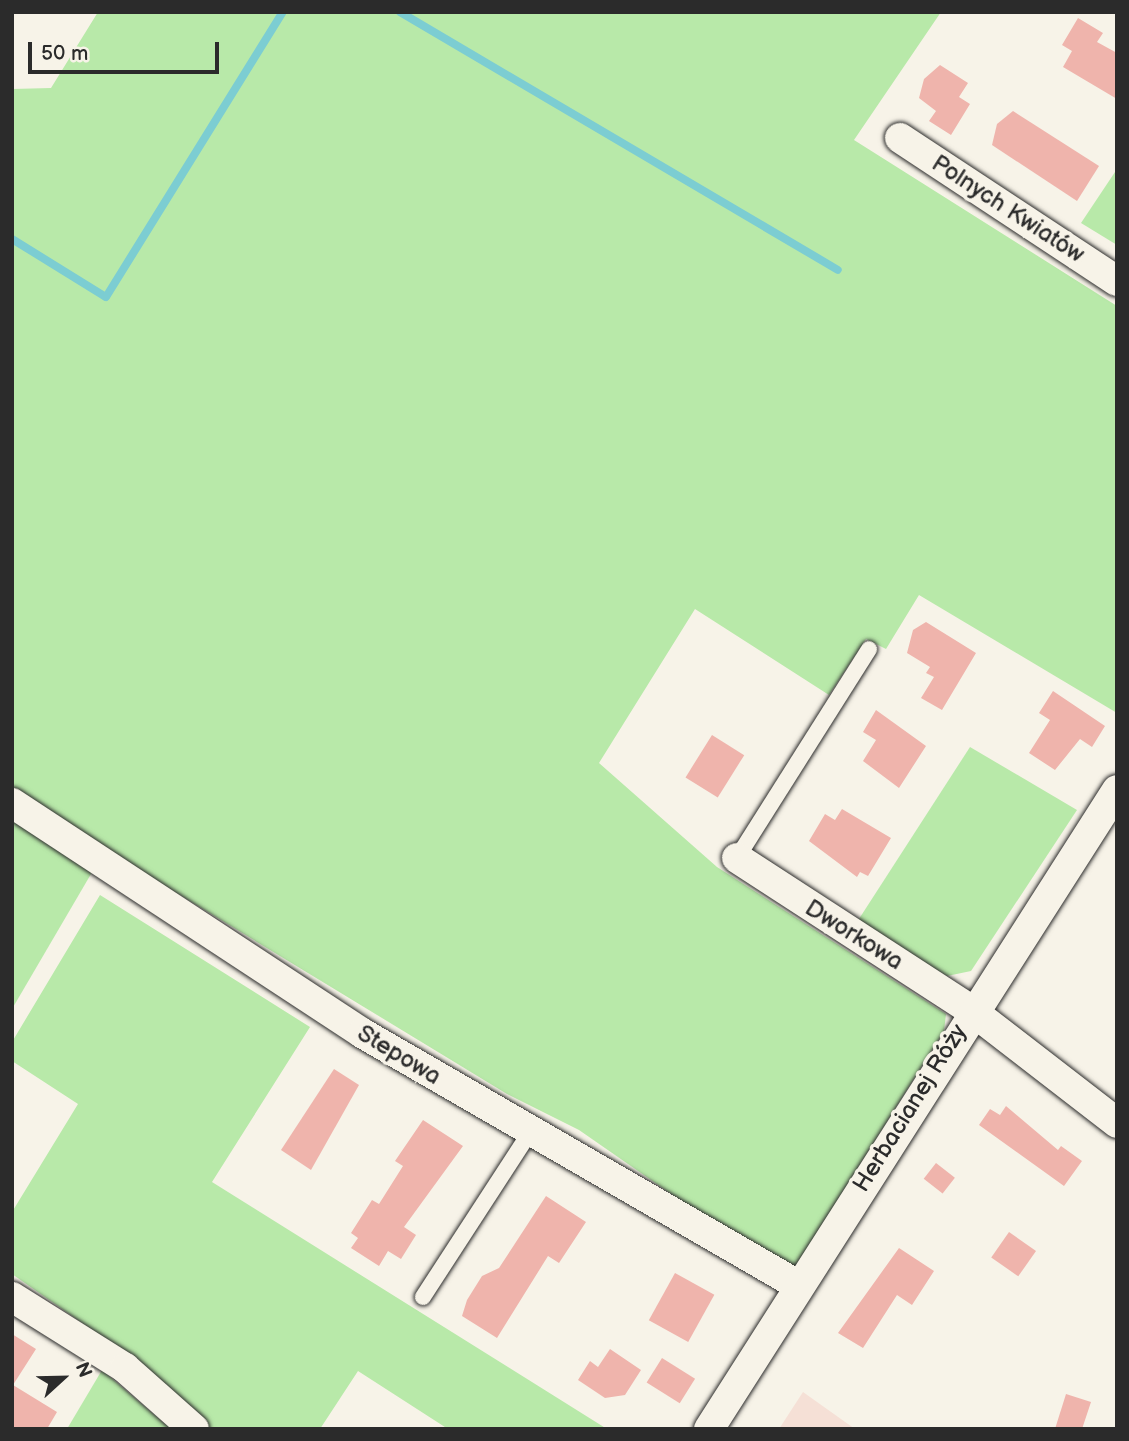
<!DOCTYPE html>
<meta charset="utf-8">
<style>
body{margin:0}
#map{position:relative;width:1129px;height:1441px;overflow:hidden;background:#f7f3e8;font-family:"Balsamiq Sans",sans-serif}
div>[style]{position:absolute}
.built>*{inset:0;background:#f5e0d6}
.green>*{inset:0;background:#b8e9a9}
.stream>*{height:8px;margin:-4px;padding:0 4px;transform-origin:4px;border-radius:4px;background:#7ccdd2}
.building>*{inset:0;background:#efb4ac;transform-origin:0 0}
.roads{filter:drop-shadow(0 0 2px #2b2b2b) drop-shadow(0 0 2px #2b2b2b)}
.lane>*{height:16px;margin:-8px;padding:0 8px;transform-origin:8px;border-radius:8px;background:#f7f3e8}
.street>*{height:30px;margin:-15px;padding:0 15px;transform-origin:15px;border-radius:15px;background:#f7f3e8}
span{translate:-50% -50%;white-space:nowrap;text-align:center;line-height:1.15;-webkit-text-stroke:7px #f7f3e8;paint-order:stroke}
.street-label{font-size:24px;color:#2b2b2b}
.frame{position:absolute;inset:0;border:14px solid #2b2b2b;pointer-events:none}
.north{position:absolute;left:28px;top:1343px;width:70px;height:70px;-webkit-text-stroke:5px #f7f3e8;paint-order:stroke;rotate:68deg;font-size:19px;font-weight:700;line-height:28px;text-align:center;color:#2b2b2b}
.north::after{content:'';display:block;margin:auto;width:24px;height:32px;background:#2b2b2b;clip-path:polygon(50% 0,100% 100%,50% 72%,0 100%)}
.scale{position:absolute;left:28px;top:42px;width:191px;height:32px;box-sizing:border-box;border:4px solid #2b2b2b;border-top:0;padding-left:9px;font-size:21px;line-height:24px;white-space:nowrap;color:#2b2b2b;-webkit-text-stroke:5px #f7f3e8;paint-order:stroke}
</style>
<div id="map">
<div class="built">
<div style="clip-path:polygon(803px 1392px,855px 1429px,779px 1429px)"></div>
</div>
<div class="green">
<div style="clip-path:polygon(98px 12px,941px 12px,854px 140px,1117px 306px,1117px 713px,919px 595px,886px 649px,866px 639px,829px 695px,695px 609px,599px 763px,717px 867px,946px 1014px,944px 1031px,796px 1266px,762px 1257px,579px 1130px,507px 1094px,12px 793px,12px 89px,51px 88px)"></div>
<div style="clip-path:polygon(1117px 169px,1117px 245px,1081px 223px)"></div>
<div style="clip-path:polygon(970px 747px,1077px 810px,971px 971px,947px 976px,857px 922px)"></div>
<div style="clip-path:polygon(12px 811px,89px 860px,91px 874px,12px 1009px)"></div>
<div style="clip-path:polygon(100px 895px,310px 1027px,212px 1182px,607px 1429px,448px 1429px,358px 1371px,320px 1429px,211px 1429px,128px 1355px,12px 1274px,12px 1212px,78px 1104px,12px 1061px,12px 1042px)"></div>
<div style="clip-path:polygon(102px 1370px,171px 1429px,67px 1429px)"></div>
</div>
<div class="stream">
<div style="left:400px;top:12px;width:508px;rotate:30.5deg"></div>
<div style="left:12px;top:239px;width:110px;rotate:31.7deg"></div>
<div style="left:106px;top:297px;width:335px;rotate:-58.2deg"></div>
</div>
<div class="building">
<div style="clip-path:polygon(1078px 18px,1103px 33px,1097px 42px,1117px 53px,1117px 99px,1063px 67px,1072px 51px,1062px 45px)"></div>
<div style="clip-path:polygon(940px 65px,968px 83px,959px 97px,970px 104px,951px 135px,929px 121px,936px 111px,919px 98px,924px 79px)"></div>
<div style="clip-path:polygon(1013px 111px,1099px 166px,1077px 201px,992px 145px,997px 124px)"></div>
<div style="clip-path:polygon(926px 622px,976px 653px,942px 710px,921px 698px,934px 677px,926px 673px,930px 667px,907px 653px,913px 630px)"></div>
<div style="clip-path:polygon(1053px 691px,1105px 726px,1092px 747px,1080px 739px,1055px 770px,1029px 753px,1050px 720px,1039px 713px)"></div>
<div style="clip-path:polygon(876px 710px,926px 746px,899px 788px,863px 761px,876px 740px,863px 732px)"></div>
<div style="left:712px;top:735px;width:38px;height:50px;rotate:32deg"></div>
<div style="clip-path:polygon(842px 809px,891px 838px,868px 876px,860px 872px,857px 877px,809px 841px,825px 814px,835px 820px)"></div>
<div style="clip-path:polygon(334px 1069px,359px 1085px,311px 1170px,281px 1150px)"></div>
<div style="clip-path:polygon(1006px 1106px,1058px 1150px,1061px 1146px,1082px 1161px,1064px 1186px,979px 1125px,990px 1109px,1000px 1115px)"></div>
<div style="clip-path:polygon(423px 1120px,463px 1146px,404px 1227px,416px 1235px,401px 1259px,388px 1251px,379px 1266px,351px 1248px,358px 1238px,351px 1233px,372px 1200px,379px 1204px,403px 1166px,395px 1161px)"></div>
<div style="left:936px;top:1163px;width:24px;height:20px;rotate:38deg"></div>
<div style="clip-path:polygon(546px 1196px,586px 1222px,559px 1263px,548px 1256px,497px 1338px,462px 1316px,467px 1300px,482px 1276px,499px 1268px)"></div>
<div style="left:1009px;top:1232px;width:33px;height:31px;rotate:35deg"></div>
<div style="clip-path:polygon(899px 1248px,934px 1271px,912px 1305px,897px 1295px,863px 1348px,838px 1333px)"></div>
<div style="left:675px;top:1273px;width:45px;height:54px;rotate:29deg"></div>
<div style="clip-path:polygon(12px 1334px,36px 1349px,13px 1385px,57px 1412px,47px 1429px,12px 1429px)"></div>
<div style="clip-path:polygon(610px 1349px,641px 1370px,625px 1395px,605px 1398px,578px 1380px,590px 1361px,598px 1367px)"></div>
<div style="left:662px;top:1358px;width:39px;height:29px;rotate:32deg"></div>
<div style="clip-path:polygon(1066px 1394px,1091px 1402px,1082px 1429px,1055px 1429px)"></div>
</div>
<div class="roads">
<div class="lane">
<div style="left:737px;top:858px;width:247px;rotate:-57.7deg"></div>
<div style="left:423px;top:1297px;width:198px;rotate:-57deg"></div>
</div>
<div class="street">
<div style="left:900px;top:138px;width:260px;rotate:33.4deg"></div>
<div style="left:12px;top:803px;width:419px;rotate:33.3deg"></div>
<div style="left:362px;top:1033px;width:504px;rotate:30.03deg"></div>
<div style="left:737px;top:858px;width:279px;rotate:33deg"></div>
<div style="left:971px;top:1010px;width:185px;rotate:37.7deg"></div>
<div style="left:12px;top:1297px;width:133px;rotate:32.1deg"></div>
<div style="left:125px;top:1368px;width:92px;rotate:41.5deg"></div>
<div style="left:709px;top:1429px;width:758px;rotate:-57.44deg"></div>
</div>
</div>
<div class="street-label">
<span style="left:1008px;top:209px;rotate:33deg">Polnych Kwiatów</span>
<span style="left:854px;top:935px;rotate:32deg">Dworkowa</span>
<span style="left:399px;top:1055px;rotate:31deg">Stepowa</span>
<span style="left:910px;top:1108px;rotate:-58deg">Herbacianej Róży</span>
</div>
<div class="frame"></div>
<div class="north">N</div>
<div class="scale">50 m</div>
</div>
